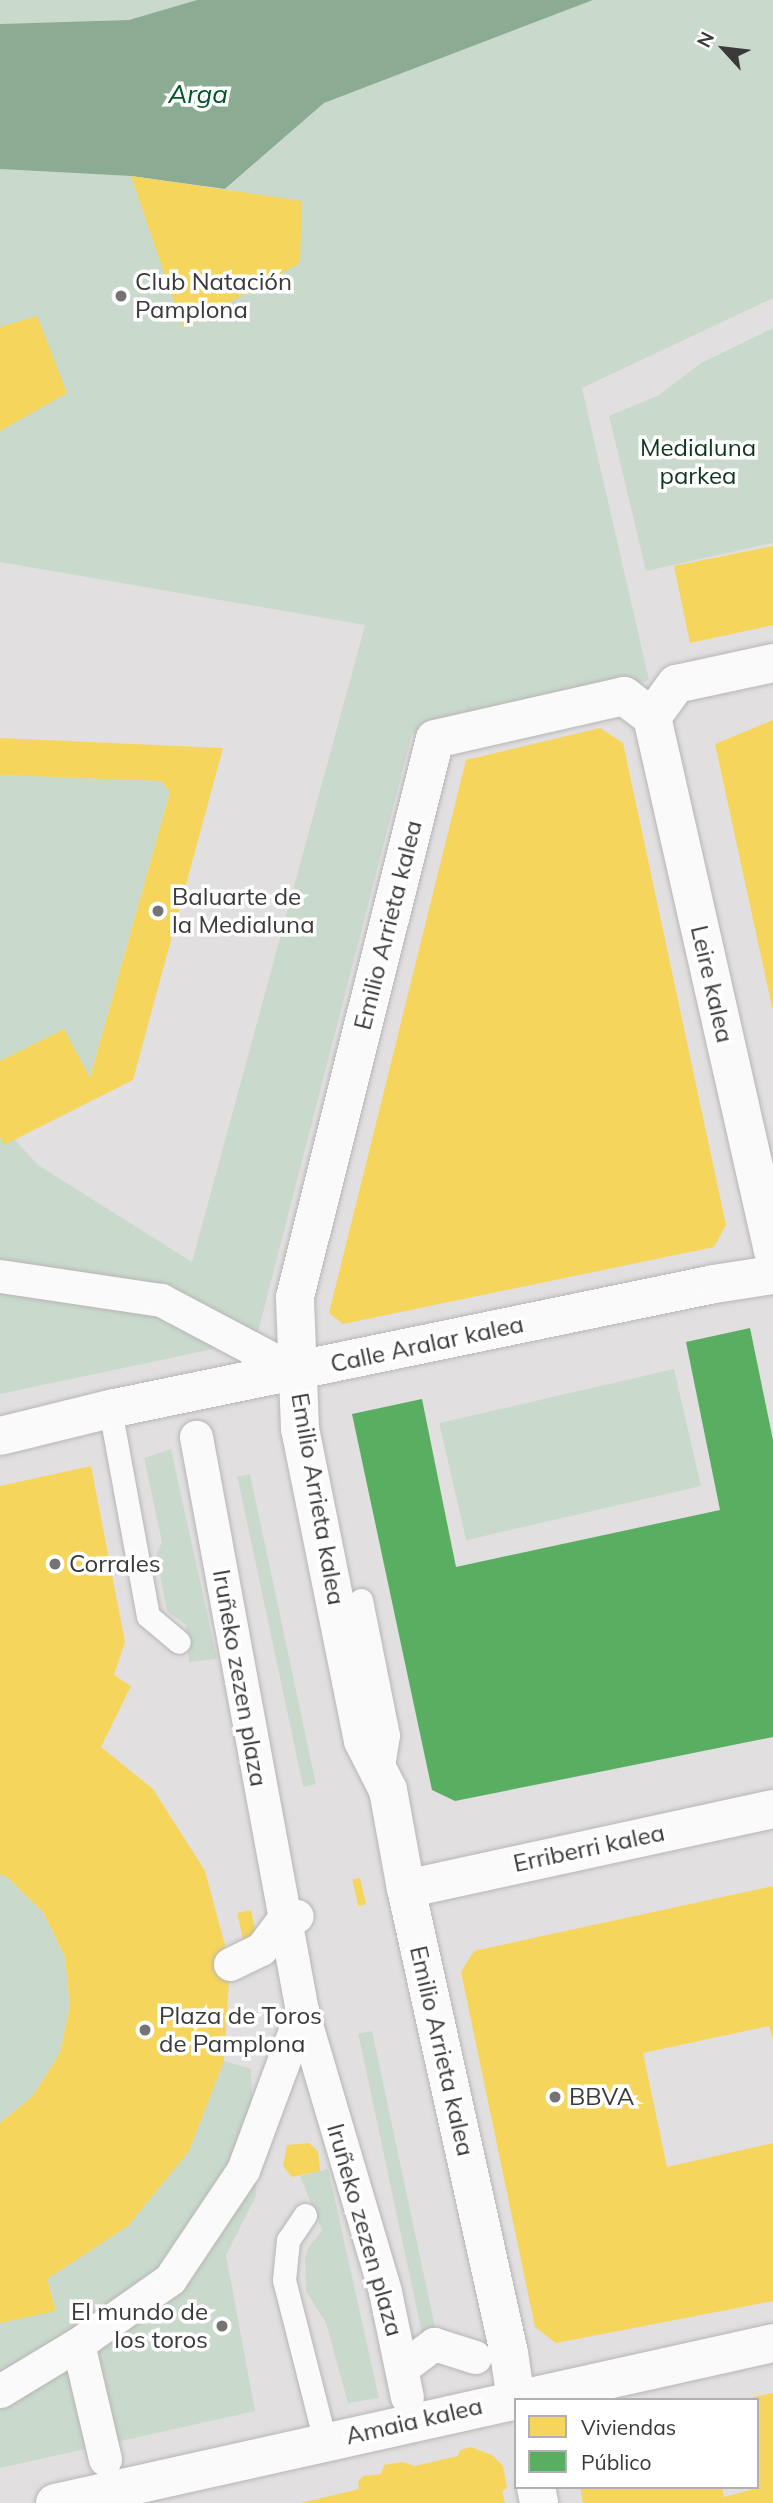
<!DOCTYPE html>
<meta charset="utf-8">
<style>
body{margin:0}
#map{position:relative;width:773px;height:2503px;overflow:hidden;background:#e2dfe1;font-family:Mulish,sans-serif}
div>[style]{position:absolute}
.green>*{inset:0;background:#c9dacc;transform-origin:0 0}
.water>*{inset:0;background:#8bac92}
.homes>*{inset:0;background:#f6d55c;transform-origin:0 0}
.public>*{inset:0;background:#5aae61}
.roads{filter:drop-shadow(0 0 2px #b7b5b6) drop-shadow(0 0 2px #b7b5b6)}
.service>*{height:23px;margin:-11.5px;padding:0 11.5px;transform-origin:11.5px;border-radius:11.5px;background:#fbfafa}
.pedestrian>*{height:33px;margin:-16.5px;padding:0 16.5px;transform-origin:16.5px;border-radius:16.5px;background:#fbfafa}
.minor>*{height:38px;margin:-19px;padding:0 19px;transform-origin:19px;border-radius:19px;background:#fbfafa}
.dots>*{width:19px;height:19px;translate:-50% -50%;box-sizing:border-box;border:4px solid #fff;border-radius:50%}
span{translate:-50% -50%;white-space:nowrap;text-align:center;line-height:1.15;-webkit-text-stroke:7px #fff;paint-order:stroke}
.poi-label{font-size:24px;color:#3b393a}
.left{translate:0 -50%;text-align:left}
.right{translate:-100% -50%;text-align:right}
.park-label{font-size:24px;color:#10361b}
.street-label{font-size:24px;color:#3b393a}
.water-label{font-size:26px;color:#005524;font-style:italic}
.legend{position:absolute;left:514px;top:2398px;width:245px;height:91px;box-sizing:border-box;background:#fff;border:2px solid #b1b0b0;margin:0;padding:9px 12px;list-style:none;font-size:21px;color:#3b393a}
.legend li{display:flex;align-items:center;gap:14px;height:35px}
.legend b{width:35px;border:2px solid #b1b0b0}
.north{position:absolute;left:689px;top:14px;width:70px;height:70px;-webkit-text-stroke:5px #fff;paint-order:stroke;rotate:297deg;font-size:19px;font-weight:700;line-height:28px;text-align:center;color:#3b393a}
.north::after{content:'';display:block;margin:auto;width:24px;height:32px;background:#3b393a;clip-path:polygon(50% 0,100% 100%,50% 72%,0 100%)}
</style>
<div id="map">
<div class="green">
<div style="clip-path:polygon(0 0,197px 0,129px 20px,0 24px)"></div>
<div style="clip-path:polygon(593px 0,773px 0,773px 298px,582px 388px,649px 680px,412px 734px,256px 1340px,0 1394px,0 1124px,38px 1165px,192px 1262px,365px 625px,0 562px,0 169px,131px 176px,225px 190px,324px 103px)"></div>
<div style="clip-path:polygon(773px 328px,773px 543px,646px 571px,609px 416px,659px 395px,701px 363px)"></div>
<div style="clip-path:polygon(0 775px,161px 781px,170px 792px,90px 1078px,0 1061px)"></div>
<div style="left:674px;top:1369px;width:120px;height:241px;rotate:77deg"></div>
<div style="clip-path:polygon(171px 1449px,217px 1659px,189px 1662px,186px 1625px,167px 1611px,156px 1555px,162px 1542px,144px 1458px)"></div>
<div style="left:250px;top:1474px;width:317px;height:13px;rotate:78deg"></div>
<div style="clip-path:polygon(0 1874px,8px 1878px,43px 1912px,65px 1957px,70px 2006px,60px 2053px,33px 2096px,0 2123px)"></div>
<div style="left:372px;top:2031px;width:308px;height:14px;rotate:78deg"></div>
<div style="clip-path:polygon(224px 2061px,251px 2069px,256px 2196px,226px 2255px,255px 2411px,0 2468px,0 2323px,56px 2310px,47px 2279px,128px 2226px,189px 2151px)"></div>
<div style="clip-path:polygon(328px 2169px,379px 2398px,348px 2403px,326px 2323px,306px 2291px,305px 2259px,308px 2248px,322px 2230px,300px 2176px)"></div>
</div>
<div class="water">
<div style="clip-path:polygon(197px 0,593px 0,324px 103px,225px 189px,131px 176px,0 169px,0 24px,129px 20px)"></div>
</div>
<div class="homes">
<div style="clip-path:polygon(131px 176px,302px 201px,300px 263px,183px 328px)"></div>
<div style="clip-path:polygon(37px 316px,67px 393px,0 431px,0 327px)"></div>
<div style="clip-path:polygon(773px 546px,773px 625px,690px 643px,674px 566px)"></div>
<div style="clip-path:polygon(773px 720px,773px 1007px,772px 1007px,715px 744px)"></div>
<div style="clip-path:polygon(600px 728px,623px 743px,726px 1225px,714px 1247px,343px 1324px,329px 1313px,466px 760px)"></div>
<div style="clip-path:polygon(0 738px,223px 748px,133px 1080px,4px 1145px,0 1137px,0 1061px,64px 1029px,90px 1078px,170px 792px,161px 781px,0 775px)"></div>
<div style="clip-path:polygon(91px 1466px,125px 1642px,114px 1675px,131px 1686px,101px 1747px,153px 1789px,205px 1871px,230px 1964px,224px 2061px,189px 2151px,128px 2226px,47px 2279px,56px 2311px,0 2323px,0 2123px,33px 2096px,60px 2053px,70px 2006px,65px 1957px,43px 1912px,8px 1878px,0 1874px,0 1486px)"></div>
<div style="left:360px;top:1878px;width:27px;height:8px;rotate:77deg"></div>
<div style="clip-path:polygon(773px 1886px,773px 2039px,769px 2026px,643px 2053px,667px 2167px,773px 2143px,773px 2301px,556px 2343px,535px 2327px,461px 1972px,474px 1951px)"></div>
<div style="left:251px;top:1910px;width:29px;height:14px;rotate:78deg"></div>
<div style="clip-path:polygon(309px 2143px,318px 2151px,320px 2171px,292px 2177px,283px 2166px,287px 2145px)"></div>
<div style="clip-path:polygon(773px 2393px,773px 2503px,583px 2503px,580px 2487px,722px 2487px,724px 2497px,750px 2490px,749px 2487px,757px 2487px,757px 2400px,745px 2399px)"></div>
<div style="clip-path:polygon(471px 2447px,492px 2455px,503px 2466px,507px 2488px,502px 2491px,505px 2503px,301px 2503px,359px 2489px,358px 2482px,363px 2476px,381px 2474px,384px 2465px,402px 2462px,415px 2466px,458px 2456px,460px 2450px)"></div>
</div>
<div class="public">
<div style="clip-path:polygon(750px 1328px,773px 1440px,773px 1737px,455px 1801px,432px 1790px,352px 1414px,422px 1399px,456px 1567px,720px 1510px,686px 1342px)"></div>
</div>
<div class="roads">
<div class="service">
<div style="left:110px;top:1409px;width:210px;rotate:79.6deg"></div>
<div style="left:148px;top:1616px;width:40px;rotate:40deg"></div>
<div style="left:361px;top:1600px;width:138px;rotate:78.7deg"></div>
<div style="left:388px;top:1735px;width:39px;rotate:99deg"></div>
<div style="left:305px;top:2215px;width:30px;rotate:124deg"></div>
<div style="left:288px;top:2240px;width:40px;rotate:95.7deg"></div>
<div style="left:284px;top:2280px;width:166px;rotate:75.7deg"></div>
</div>
<div class="pedestrian">
<div style="left:0;top:1276px;width:163px;rotate:8.5deg"></div>
<div style="left:161px;top:1300px;width:154px;rotate:27.9deg"></div>
<div style="left:230px;top:1964px;width:34px;rotate:-26deg"></div>
<div style="left:261px;top:1949px;width:38px;rotate:-53deg"></div>
<div style="left:284px;top:1919px;width:13px;rotate:-13deg"></div>
<div style="left:302px;top:2011px;width:293px;rotate:73.5deg"></div>
<div style="left:385px;top:2292px;width:107px;rotate:78.2deg"></div>
<div style="left:402px;top:2368px;width:40px;rotate:-37deg"></div>
<div style="left:434px;top:2344px;width:43px;rotate:17.6deg"></div>
<div style="left:0;top:2391px;width:91px;rotate:-31.1deg"></div>
<div style="left:105px;top:2459px;width:118px;rotate:-103.2deg"></div>
<div style="left:78px;top:2344px;width:113px;rotate:-35.2deg"></div>
<div style="left:170px;top:2279px;width:131px;rotate:-56.2deg"></div>
<div style="left:243px;top:2170px;width:170px;rotate:-69.6deg"></div>
<div style="left:302px;top:2011px;width:584px;rotate:-100.46deg"></div>
</div>
<div class="minor">
<div style="left:652px;top:717px;width:548px;rotate:77.23deg"></div>
<div style="left:652px;top:717px;width:41px;rotate:-54deg"></div>
<div style="left:676px;top:684px;width:99px;rotate:-12.2deg"></div>
<div style="left:0;top:1436px;width:113px;rotate:-13.8deg"></div>
<div style="left:110px;top:1409px;width:617px;rotate:-11.69deg"></div>
<div style="left:714px;top:1284px;width:60px;rotate:-8.7deg"></div>
<div style="left:406px;top:1889px;width:376px;rotate:-12.3deg"></div>
<div style="left:516px;top:2400px;width:48px;rotate:-98.5deg"></div>
<div style="left:509px;top:2353px;width:475px;rotate:-102.5deg"></div>
<div style="left:406px;top:1889px;width:101px;rotate:-100.3deg"></div>
<div style="left:388px;top:1790px;width:55px;rotate:-117deg"></div>
<div style="left:363px;top:1741px;width:318px;rotate:-101.4deg"></div>
<div style="left:300px;top:1429px;width:132px;rotate:-92.2deg"></div>
<div style="left:295px;top:1297px;width:575px;rotate:-75.92deg"></div>
<div style="left:435px;top:739px;width:194px;rotate:-12.8deg"></div>
<div style="left:624px;top:696px;width:35px;rotate:37deg"></div>
<div style="left:536px;top:2487px;width:16px;rotate:79deg"></div>
<div style="left:55px;top:2503px;width:736px;rotate:-12.56deg"></div>
</div>
</div>
<div class="dots">
<div style="left:121px;top:296px;background:#757374"></div>
<div style="left:158px;top:911px;background:#757374"></div>
<div style="left:55px;top:1564px;background:#757374"></div>
<div style="left:145px;top:2030px;background:#757374"></div>
<div style="left:555px;top:2097px;background:#757374"></div>
<div style="left:222px;top:2326px;background:#757374"></div>
</div>
<div class="poi-label">
<span class="left" style="left:135px;top:296px">Club Natación<br>Pamplona</span>
<span class="left" style="left:172px;top:911px">Baluarte de<br>la Medialuna</span>
<span class="left" style="left:69px;top:1564px">Corrales</span>
<span class="left" style="left:159px;top:2030px">Plaza de Toros<br>de Pamplona</span>
<span class="left" style="left:569px;top:2097px">BBVA</span>
<span class="right" style="left:208px;top:2326px">El mundo de<br>los toros</span>
</div>
<div class="park-label">
<span style="left:698px;top:462px">Medialuna<br>parkea</span>
</div>
<div class="street-label">
<span style="left:388px;top:925px;rotate:-76deg">Emilio Arrieta kalea</span>
<span style="left:712px;top:984px;rotate:77deg">Leire kalea</span>
<span style="left:427px;top:1344px;rotate:-12deg">Calle Aralar kalea</span>
<span style="left:318px;top:1499px;rotate:80deg">Emilio Arrieta kalea</span>
<span style="left:240px;top:1678px;rotate:80deg">Iruñeko zezen plaza</span>
<span style="left:589px;top:1848px;rotate:-12deg">Erriberri kalea</span>
<span style="left:442px;top:2051px;rotate:77deg">Emilio Arrieta kalea</span>
<span style="left:365px;top:2230px;rotate:74deg">Iruñeko zezen plaza</span>
<span style="left:414px;top:2421px;rotate:-13deg">Amaia kalea</span>
</div>
<div class="water-label">
<span style="left:198px;top:94px">Arga</span>
</div>
<ul class="legend">
<li><b style="height:19px;background:#f6d55c"></b>Viviendas</li>
<li><b style="height:19px;background:#5aae61"></b>Público</li>
</ul>
<div class="north">N</div>
</div>
